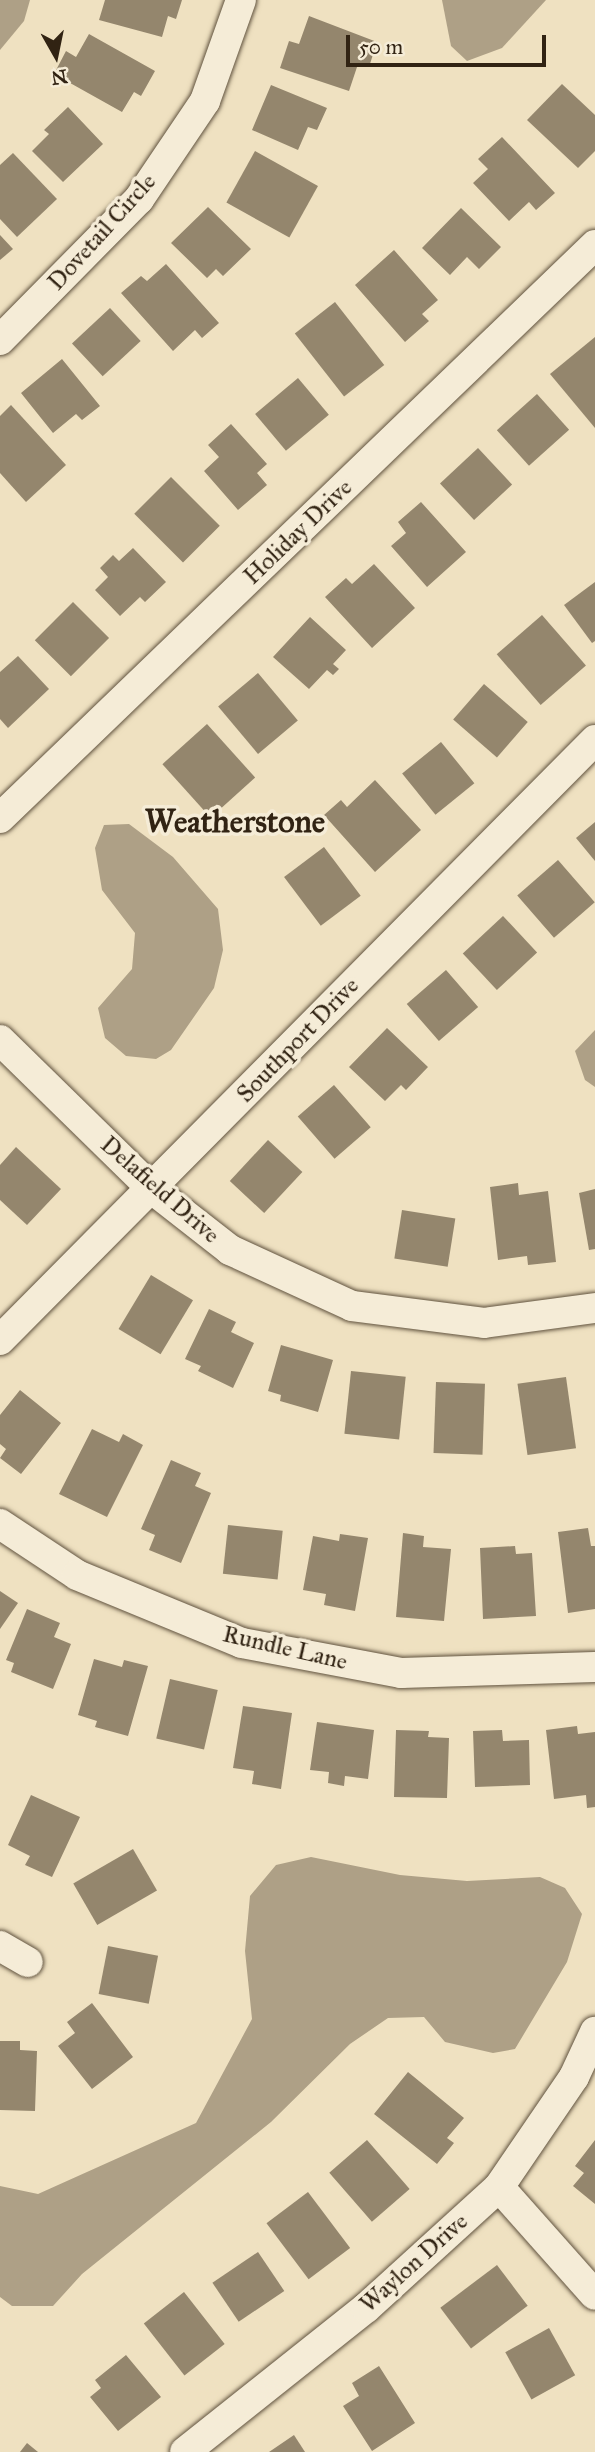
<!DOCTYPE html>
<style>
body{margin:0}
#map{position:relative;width:595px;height:2452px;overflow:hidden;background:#efe1c1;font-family:"IM FELL Great Primer",serif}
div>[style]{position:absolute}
.water>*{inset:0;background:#aea086}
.building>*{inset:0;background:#94866d;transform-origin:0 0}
.roads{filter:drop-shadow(0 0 2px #60523e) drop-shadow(0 0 2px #60523e)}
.street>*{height:30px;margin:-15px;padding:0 15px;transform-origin:15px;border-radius:15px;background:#f5ecd7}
span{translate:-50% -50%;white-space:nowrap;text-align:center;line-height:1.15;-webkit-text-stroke:7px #f5ecd7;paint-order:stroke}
.street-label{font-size:24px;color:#312313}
.district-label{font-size:32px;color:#312313;font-weight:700}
.north{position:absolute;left:21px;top:21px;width:70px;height:70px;-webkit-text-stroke:5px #f5ecd7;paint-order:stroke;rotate:171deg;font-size:19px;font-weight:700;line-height:28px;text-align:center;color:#312313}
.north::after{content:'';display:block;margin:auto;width:24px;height:32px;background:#312313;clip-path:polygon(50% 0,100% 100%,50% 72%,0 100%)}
.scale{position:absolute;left:346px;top:35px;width:200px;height:32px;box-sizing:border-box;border:4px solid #312313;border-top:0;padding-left:9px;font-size:21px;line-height:24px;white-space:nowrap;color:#312313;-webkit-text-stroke:5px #f5ecd7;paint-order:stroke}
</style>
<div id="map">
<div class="water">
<div style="clip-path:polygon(0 0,30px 0,24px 21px,0 50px)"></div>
<div style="clip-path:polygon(442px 0,546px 0,502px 48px,467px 61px,451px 46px)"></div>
<div style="clip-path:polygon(129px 824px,173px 857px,218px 909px,223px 950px,214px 988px,171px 1050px,156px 1059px,126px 1056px,105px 1038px,98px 1008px,132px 969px,135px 933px,102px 890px,95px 848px,104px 825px)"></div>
<div style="clip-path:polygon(595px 1030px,595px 1087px,585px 1080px,575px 1051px)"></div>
<div style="clip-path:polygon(311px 1857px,400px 1875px,467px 1881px,540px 1877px,565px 1888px,582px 1914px,567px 1962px,515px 2049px,493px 2053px,445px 2042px,424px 2017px,388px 2018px,350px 2044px,271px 2122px,82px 2274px,53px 2306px,12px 2306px,0 2297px,0 2186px,38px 2194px,196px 2123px,252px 2019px,245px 1951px,250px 1896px,276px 1865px)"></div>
</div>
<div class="building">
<div style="clip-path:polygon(105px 0,182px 0,176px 19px,168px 16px,162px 37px,99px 20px)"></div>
<div style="clip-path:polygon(309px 16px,377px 42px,369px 67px,358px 64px,349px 91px,280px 68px,289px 41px,299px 44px)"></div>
<div style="clip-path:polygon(89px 34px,155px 71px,141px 96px,134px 92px,122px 112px,54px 74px,66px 51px,76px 57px)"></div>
<div style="clip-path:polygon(562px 84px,595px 115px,595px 151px,578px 168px,527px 120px)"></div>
<div style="clip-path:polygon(271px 85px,327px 108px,317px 130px,308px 127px,298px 150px,252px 130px)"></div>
<div style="clip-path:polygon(68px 107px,103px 144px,63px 182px,32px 151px,49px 134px,44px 130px)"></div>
<div style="clip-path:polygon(502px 137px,555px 193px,536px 210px,529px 202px,509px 221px,473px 183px,488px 169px,478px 159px)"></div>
<div style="left:255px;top:151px;width:72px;height:59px;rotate:29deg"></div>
<div style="clip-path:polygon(13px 153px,57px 199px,17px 237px,0 219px,0 165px)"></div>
<div style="clip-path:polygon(208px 207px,251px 249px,223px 276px,216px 269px,207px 278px,171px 243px)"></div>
<div style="clip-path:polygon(461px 208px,501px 247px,479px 269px,467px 257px,450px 275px,422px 248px)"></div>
<div style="clip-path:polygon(0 235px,13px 249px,0 260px)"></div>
<div style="clip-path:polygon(394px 250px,438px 300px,422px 314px,429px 321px,405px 342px,355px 285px)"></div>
<div style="clip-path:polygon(166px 264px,219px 323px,202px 338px,195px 330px,173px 351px,121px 293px,141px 276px,147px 281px)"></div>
<div style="left:335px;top:302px;width:80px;height:51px;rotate:52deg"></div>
<div style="left:110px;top:308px;width:45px;height:52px;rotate:47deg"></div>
<div style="clip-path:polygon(595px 337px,595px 428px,550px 374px)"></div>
<div style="clip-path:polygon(62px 359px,100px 406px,82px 420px,76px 414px,53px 433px,21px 393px)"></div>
<div style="left:298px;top:378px;width:48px;height:56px;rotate:50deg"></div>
<div style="left:537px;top:394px;width:48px;height:54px;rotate:48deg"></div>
<div style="clip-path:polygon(11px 405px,66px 465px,26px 502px,0 473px,0 416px)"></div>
<div style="clip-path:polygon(231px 424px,267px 464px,257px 473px,267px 485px,238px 510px,204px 471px,219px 457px,208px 445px)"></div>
<div style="left:478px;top:448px;width:50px;height:52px;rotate:47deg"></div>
<div style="left:171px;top:477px;width:69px;height:52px;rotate:45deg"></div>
<div style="clip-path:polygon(421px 502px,466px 552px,427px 587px,391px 546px,406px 533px,398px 522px)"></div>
<div style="clip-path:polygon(133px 548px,166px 582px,145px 602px,140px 597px,120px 616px,95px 590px,108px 577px,100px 568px,113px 555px,119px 561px)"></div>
<div style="clip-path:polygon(374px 564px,415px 608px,372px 648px,325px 597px,346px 578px,352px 584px)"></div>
<div style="clip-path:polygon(595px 582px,595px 641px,592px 643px,564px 605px)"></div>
<div style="left:73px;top:602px;width:51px;height:54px;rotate:45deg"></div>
<div style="left:542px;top:615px;width:67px;height:60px;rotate:49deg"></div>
<div style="clip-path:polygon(310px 617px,346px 650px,333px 664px,339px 669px,333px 675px,327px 670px,309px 689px,273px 657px)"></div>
<div style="clip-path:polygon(18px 656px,49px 689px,8px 728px,0 719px,0 672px)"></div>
<div style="left:258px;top:673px;width:62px;height:52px;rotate:50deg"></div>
<div style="left:484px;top:684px;width:58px;height:47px;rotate:41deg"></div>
<div style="left:207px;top:724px;width:72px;height:60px;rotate:48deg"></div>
<div style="left:441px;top:742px;width:53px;height:50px;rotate:51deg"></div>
<div style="clip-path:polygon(375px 780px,421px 830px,375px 872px,324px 815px,341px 800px,347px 807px)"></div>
<div style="clip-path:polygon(595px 822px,595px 861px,576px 838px)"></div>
<div style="left:324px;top:847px;width:61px;height:50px;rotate:53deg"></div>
<div style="left:558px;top:860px;width:56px;height:54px;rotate:49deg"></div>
<div style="left:503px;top:916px;width:50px;height:55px;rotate:47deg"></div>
<div style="left:446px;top:970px;width:49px;height:52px;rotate:49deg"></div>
<div style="clip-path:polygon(387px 1028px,428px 1067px,406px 1090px,401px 1085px,385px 1101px,349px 1067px)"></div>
<div style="left:334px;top:1085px;width:56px;height:48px;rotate:49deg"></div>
<div style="left:268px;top:1140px;width:47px;height:56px;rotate:43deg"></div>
<div style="clip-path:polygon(16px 1147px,61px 1189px,27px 1225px,0 1200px,0 1165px)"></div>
<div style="clip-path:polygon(518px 1183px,519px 1195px,548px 1191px,556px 1262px,528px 1265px,527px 1256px,498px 1260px,490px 1187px)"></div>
<div style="clip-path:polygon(595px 1189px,595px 1249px,589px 1250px,579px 1193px)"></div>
<div style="left:402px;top:1210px;width:54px;height:49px;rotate:9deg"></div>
<div style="left:151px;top:1275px;width:49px;height:63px;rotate:31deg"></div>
<div style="clip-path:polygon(209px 1309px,236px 1322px,231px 1332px,254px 1343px,233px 1388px,198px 1371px,201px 1366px,185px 1359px)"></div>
<div style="clip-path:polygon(281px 1345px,333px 1360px,318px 1412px,280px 1401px,281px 1395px,268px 1391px)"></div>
<div style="left:351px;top:1371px;width:55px;height:63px;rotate:6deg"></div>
<div style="left:566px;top:1377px;width:72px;height:49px;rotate:82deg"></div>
<div style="left:436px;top:1382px;width:49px;height:71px;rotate:2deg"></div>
<div style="clip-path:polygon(20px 1390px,61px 1423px,21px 1474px,0 1458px,6px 1449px,0 1444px,0 1415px)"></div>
<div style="clip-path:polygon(92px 1429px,119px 1442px,123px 1434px,143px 1445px,107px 1517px,59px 1494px)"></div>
<div style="clip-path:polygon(171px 1460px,201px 1473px,195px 1486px,211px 1493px,181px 1563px,149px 1550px,155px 1535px,141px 1529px)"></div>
<div style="left:228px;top:1525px;width:55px;height:49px;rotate:6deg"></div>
<div style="clip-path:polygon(588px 1528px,591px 1546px,595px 1546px,595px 1609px,568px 1613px,558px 1532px)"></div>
<div style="clip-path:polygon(403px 1533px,424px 1536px,423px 1547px,451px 1549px,444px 1621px,396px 1617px)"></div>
<div style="clip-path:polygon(340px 1534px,368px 1538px,355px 1611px,324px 1605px,326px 1594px,303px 1590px,313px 1536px,339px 1541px)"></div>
<div style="clip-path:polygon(515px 1546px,516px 1554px,532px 1553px,536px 1616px,483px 1619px,480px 1548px)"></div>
<div style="clip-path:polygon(0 1591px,18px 1603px,0 1629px)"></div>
<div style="clip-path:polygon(27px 1609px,60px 1623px,54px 1637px,71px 1644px,53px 1689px,11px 1672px,14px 1663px,6px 1660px)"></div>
<div style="clip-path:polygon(94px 1659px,122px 1667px,124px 1660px,148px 1666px,128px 1736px,95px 1727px,97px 1721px,78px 1715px)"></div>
<div style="left:170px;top:1679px;width:49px;height:61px;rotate:13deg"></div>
<div style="clip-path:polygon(243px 1706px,292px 1713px,281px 1789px,252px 1784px,254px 1771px,233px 1768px)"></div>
<div style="clip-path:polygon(317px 1722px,374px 1730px,368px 1779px,345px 1776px,344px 1786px,328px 1783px,329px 1772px,310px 1770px)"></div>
<div style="clip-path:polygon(577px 1726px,578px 1734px,595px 1732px,595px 1807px,587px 1808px,586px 1795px,554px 1799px,546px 1730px)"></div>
<div style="clip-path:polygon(396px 1730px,429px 1731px,428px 1737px,449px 1738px,447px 1798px,394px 1797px)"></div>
<div style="clip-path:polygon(502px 1730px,503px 1741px,529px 1740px,530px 1785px,475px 1787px,473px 1731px)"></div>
<div style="clip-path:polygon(31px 1795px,80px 1817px,52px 1877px,25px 1865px,30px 1856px,8px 1845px)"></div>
<div style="left:133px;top:1849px;width:48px;height:69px;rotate:60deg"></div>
<div style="left:108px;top:1946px;width:51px;height:49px;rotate:11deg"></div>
<div style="clip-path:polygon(92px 2003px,133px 2057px,92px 2089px,58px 2046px,75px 2033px,67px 2022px)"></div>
<div style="clip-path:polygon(0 2041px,20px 2041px,20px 2050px,37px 2051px,35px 2111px,0 2110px)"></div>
<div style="clip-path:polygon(408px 2072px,464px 2118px,447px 2138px,454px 2143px,437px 2164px,374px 2114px)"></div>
<div style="left:367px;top:2140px;width:65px;height:50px;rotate:49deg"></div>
<div style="clip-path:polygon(595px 2140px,595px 2204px,573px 2186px,584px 2173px,575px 2166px)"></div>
<div style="left:308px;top:2192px;width:70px;height:52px;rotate:53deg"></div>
<div style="left:258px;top:2252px;width:47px;height:55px;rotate:56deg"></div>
<div style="left:497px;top:2265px;width:51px;height:71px;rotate:53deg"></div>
<div style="left:184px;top:2292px;width:66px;height:51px;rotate:52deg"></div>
<div style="left:549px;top:2328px;width:54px;height:50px;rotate:61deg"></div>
<div style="clip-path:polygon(126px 2355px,161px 2397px,118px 2431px,90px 2397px,101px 2388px,95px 2380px)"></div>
<div style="clip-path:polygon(379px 2366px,415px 2423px,372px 2451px,343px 2406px,359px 2396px,352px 2383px)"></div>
<div style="clip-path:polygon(294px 2435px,305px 2452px,269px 2452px)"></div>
<div style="clip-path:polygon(27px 2443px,38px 2452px,20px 2452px)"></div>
</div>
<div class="roads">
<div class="street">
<div style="left:0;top:340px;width:198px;rotate:-45.4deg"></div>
<div style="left:139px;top:199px;width:118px;rotate:-56deg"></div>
<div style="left:205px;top:101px;width:107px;rotate:-70.4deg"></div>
<div style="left:0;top:818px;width:826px;rotate:-43.92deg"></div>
<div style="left:0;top:1040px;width:213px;rotate:44.4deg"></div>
<div style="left:152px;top:1189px;width:99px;rotate:38deg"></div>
<div style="left:230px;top:1250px;width:134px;rotate:24.7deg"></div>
<div style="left:352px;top:1306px;width:133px;rotate:7.3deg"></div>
<div style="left:484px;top:1323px;width:112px;rotate:-7.7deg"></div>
<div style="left:0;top:1340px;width:845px;rotate:-45.24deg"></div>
<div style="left:0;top:1524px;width:92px;rotate:33.5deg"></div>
<div style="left:77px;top:1575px;width:178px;rotate:22.4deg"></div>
<div style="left:242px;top:1643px;width:162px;rotate:10.7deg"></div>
<div style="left:401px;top:1673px;width:194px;rotate:-1.8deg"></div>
<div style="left:0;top:1946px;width:32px;rotate:30deg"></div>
<div style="left:499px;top:2187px;width:144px;rotate:48.4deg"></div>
<div style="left:185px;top:2452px;width:231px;rotate:-38.5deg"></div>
<div style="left:366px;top:2308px;width:180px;rotate:-42.3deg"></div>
<div style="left:499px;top:2187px;width:133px;rotate:-55.7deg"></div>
<div style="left:574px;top:2077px;width:50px;rotate:-65deg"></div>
</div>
</div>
<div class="street-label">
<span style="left:102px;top:232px;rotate:-48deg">Dovetail Circle</span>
<span style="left:298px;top:532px;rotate:-44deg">Holiday Drive</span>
<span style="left:298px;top:1040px;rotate:-46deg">Southport Drive</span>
<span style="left:160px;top:1190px;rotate:41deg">Delafield Drive</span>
<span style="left:285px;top:1648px;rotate:13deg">Rundle Lane</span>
<span style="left:414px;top:2263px;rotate:-42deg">Waylon Drive</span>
</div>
<div class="district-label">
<span style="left:235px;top:822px">Weatherstone</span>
</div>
<div class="north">N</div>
<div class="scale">50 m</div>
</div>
